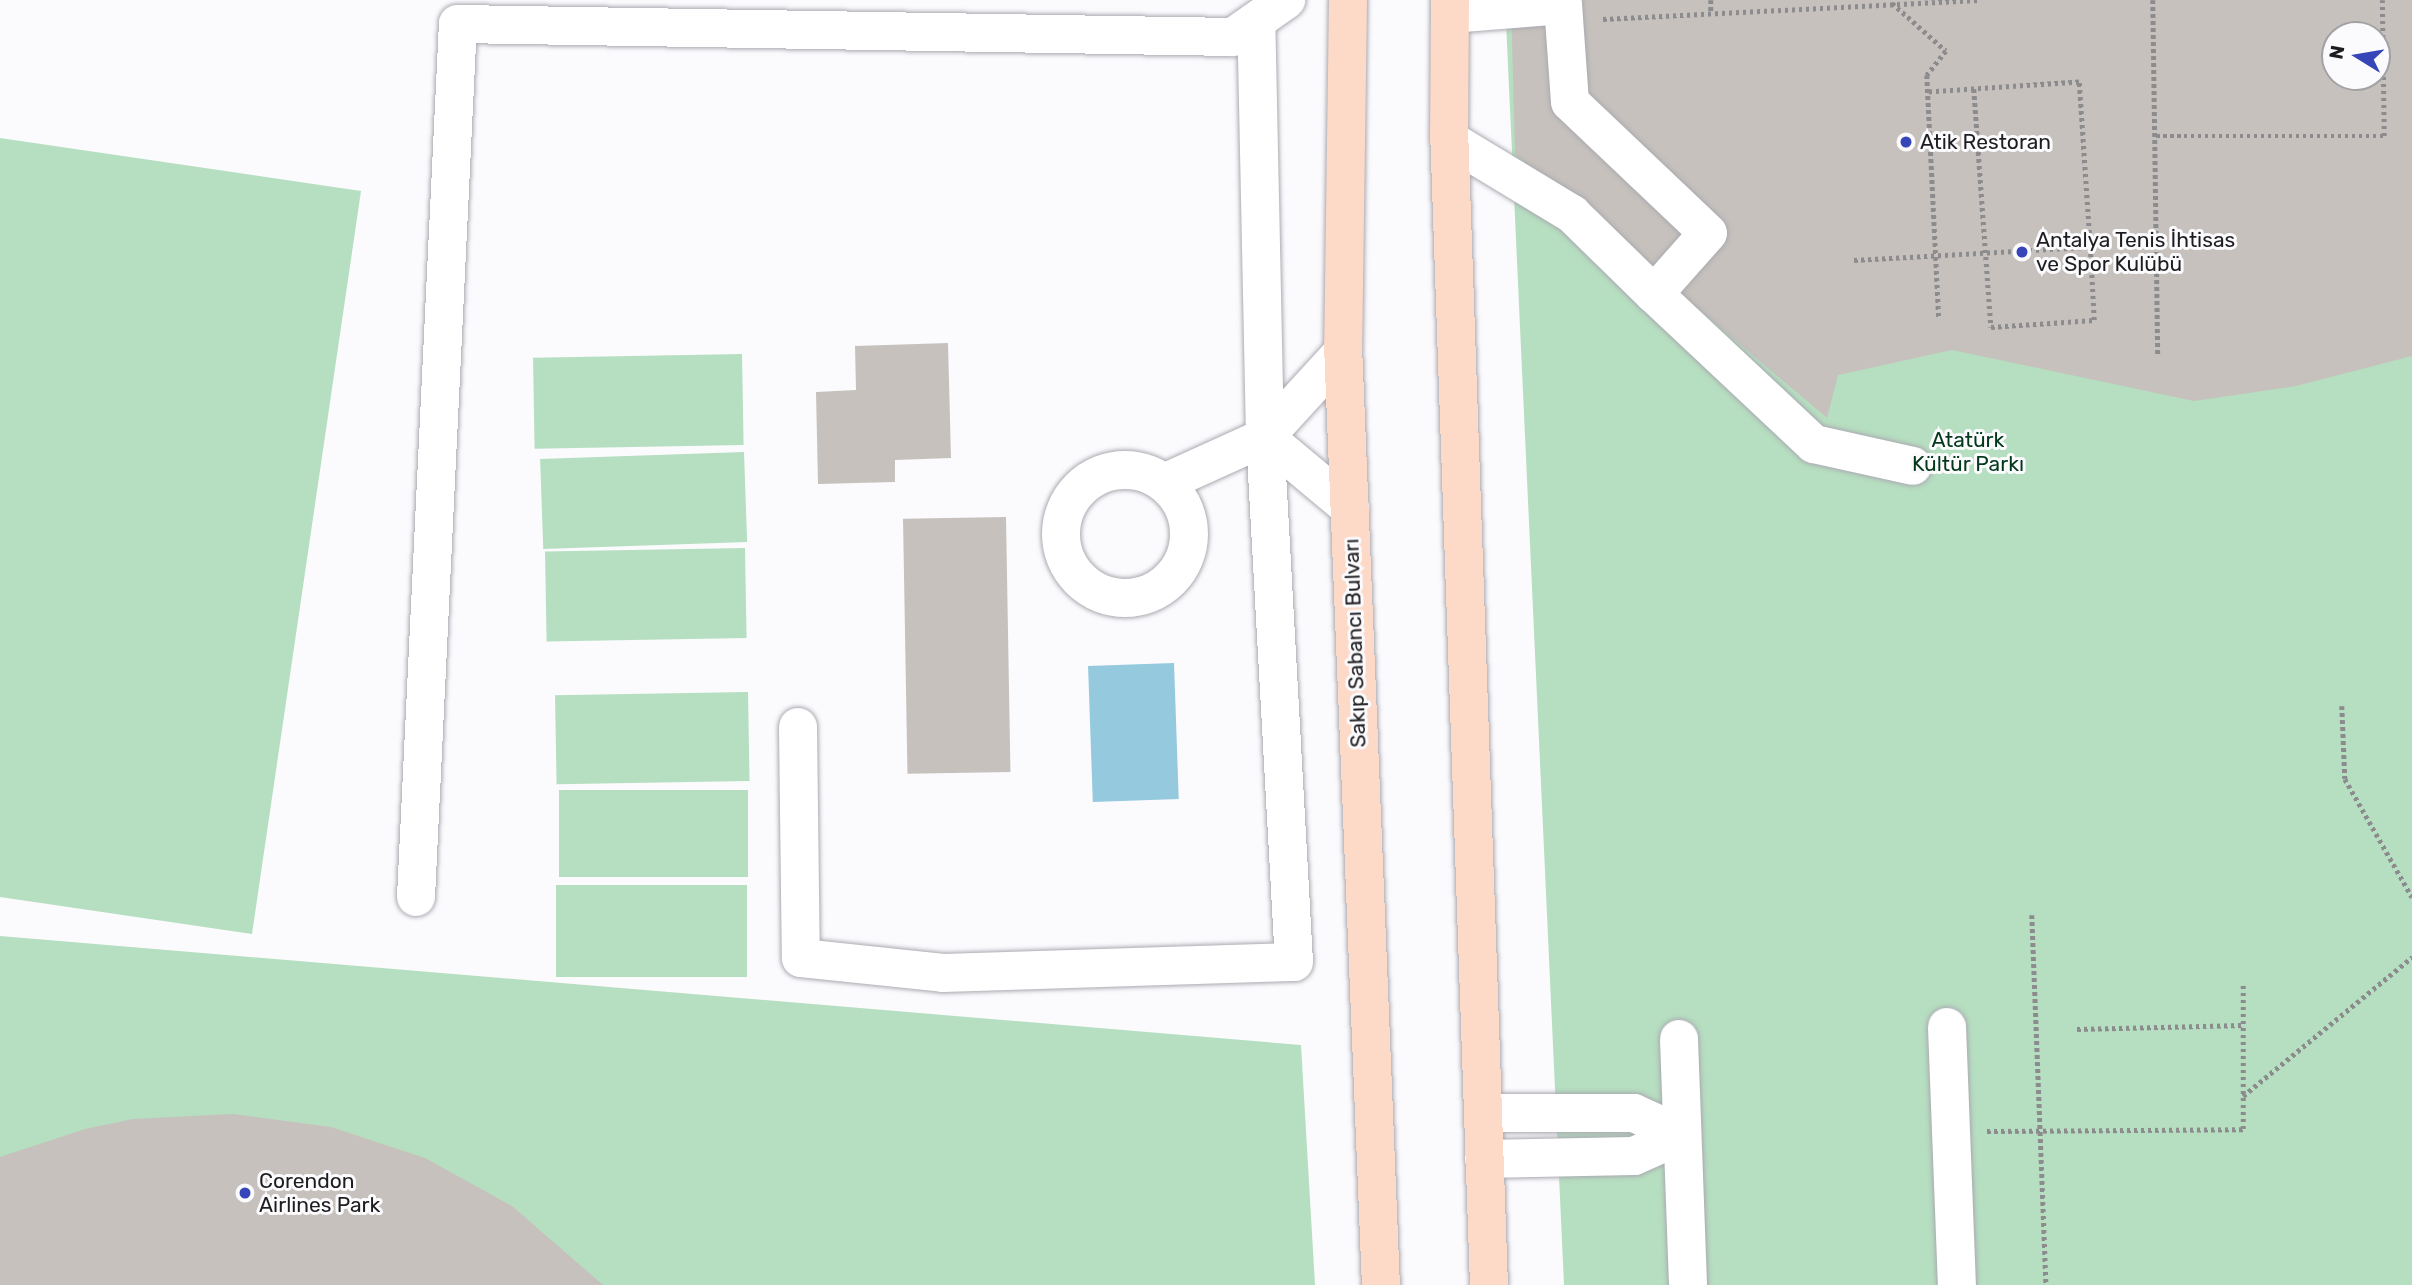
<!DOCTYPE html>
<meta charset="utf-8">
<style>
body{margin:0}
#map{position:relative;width:2412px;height:1285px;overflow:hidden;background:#fbfbfe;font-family:Rubik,sans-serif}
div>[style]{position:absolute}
.green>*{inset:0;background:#b6dec0;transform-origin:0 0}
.water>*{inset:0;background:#94c9de;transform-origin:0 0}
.building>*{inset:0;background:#c6c1bc;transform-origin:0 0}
.path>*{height:4.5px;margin-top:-2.25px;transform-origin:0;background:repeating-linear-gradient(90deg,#8c8c8f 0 3.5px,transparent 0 7px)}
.roads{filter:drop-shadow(0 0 2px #aaaab1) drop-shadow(0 0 2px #aaaab1)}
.minor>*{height:38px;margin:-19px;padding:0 19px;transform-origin:19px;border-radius:19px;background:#fff}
.minor>.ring{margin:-19px;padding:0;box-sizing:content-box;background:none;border:38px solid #fff;border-radius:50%}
.major>*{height:38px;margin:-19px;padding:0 19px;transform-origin:19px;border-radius:19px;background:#fdd9c8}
.dots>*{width:19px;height:19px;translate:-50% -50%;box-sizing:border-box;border:4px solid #fbfbfe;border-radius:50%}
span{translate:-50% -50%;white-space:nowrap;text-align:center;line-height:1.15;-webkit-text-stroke:6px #fbfbfe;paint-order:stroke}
.poi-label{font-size:21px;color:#1d1d1f}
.left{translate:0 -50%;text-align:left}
.park-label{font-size:21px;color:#04381b}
.street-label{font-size:21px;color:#1d1d1f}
.north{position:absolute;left:2321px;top:21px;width:70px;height:70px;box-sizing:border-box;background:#fbfbfe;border:2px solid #a2a2a5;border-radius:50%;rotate:281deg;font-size:19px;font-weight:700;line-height:28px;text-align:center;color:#1d1d1f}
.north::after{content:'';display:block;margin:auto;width:24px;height:32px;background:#3645b7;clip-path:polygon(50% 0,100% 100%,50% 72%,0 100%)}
</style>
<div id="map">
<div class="green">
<div style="clip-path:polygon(evenodd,1505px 0,2412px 0,2412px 1285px,1564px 1285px,1505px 0,2335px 35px,2377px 35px,2377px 77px,2335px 77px,2335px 35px)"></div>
<div style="clip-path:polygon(0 138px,361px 191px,252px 934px,0 897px)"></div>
<div style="left:742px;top:354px;width:91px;height:209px;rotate:89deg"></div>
<div style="left:744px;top:452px;width:90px;height:204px;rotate:88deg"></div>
<div style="left:745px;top:548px;width:90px;height:200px;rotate:89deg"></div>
<div style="left:748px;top:692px;width:89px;height:193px;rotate:89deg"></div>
<div style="left:559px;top:790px;width:189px;height:87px"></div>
<div style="left:556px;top:885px;width:191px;height:92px"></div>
<div style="clip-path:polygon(0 936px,1301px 1045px,1315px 1285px,0 1285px)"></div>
</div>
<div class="water">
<div style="left:1174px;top:663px;width:136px;height:86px;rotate:88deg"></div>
</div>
<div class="building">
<div style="clip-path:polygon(evenodd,1511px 0,2412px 0,2412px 356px,2296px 386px,2194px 401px,1952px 350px,1838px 375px,1827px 418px,1515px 154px,1511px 0,2335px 35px,2377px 35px,2377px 77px,2335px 77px,2335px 35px)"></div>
<div style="clip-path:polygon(948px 343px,951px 458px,895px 460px,895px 482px,818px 484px,816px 392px,856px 390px,855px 346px)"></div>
<div style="left:1006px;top:517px;width:255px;height:103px;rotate:89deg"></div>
<div style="clip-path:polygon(233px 1114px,331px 1127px,425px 1158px,512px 1206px,603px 1285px,0 1285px,0 1157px,85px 1129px,133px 1119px)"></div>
</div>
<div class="path">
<div style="left:1711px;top:0;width:13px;rotate:90deg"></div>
<div style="left:2153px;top:0;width:356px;rotate:89.2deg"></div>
<div style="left:1892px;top:3px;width:72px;rotate:41.6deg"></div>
<div style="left:1946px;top:51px;width:31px;rotate:128deg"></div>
<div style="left:1927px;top:75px;width:243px;rotate:87.2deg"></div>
<div style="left:1603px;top:19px;width:376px;rotate:-2.9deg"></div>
<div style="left:1974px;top:89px;width:239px;rotate:85.9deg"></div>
<div style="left:1991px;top:327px;width:103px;rotate:-3.9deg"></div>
<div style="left:2094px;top:320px;width:73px;rotate:-93.1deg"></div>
<div style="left:2156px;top:136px;width:228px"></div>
<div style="left:2384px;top:136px;width:136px;rotate:-90.8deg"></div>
<div style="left:1854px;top:260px;width:236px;rotate:-3.2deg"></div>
<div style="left:2090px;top:247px;width:165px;rotate:-93.8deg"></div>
<div style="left:2079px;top:82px;width:151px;rotate:176.2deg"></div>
<div style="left:2342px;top:706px;width:73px;rotate:87.6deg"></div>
<div style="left:2345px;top:779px;width:136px;rotate:60.4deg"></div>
<div style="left:2032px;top:915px;width:370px;rotate:87.8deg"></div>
<div style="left:2077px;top:1029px;width:166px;rotate:-1.4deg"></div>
<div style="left:2243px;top:1096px;width:219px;rotate:-39.4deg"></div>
<div style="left:1987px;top:1131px;width:256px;rotate:-0.4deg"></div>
<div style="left:2243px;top:1129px;width:145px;rotate:-90deg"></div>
</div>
<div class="roads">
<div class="minor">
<div style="left:1450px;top:140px;width:143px;rotate:31.2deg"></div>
<div style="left:1572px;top:214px;width:115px;rotate:44.3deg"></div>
<div style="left:1654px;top:294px;width:81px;rotate:-48.5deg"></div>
<div style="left:1708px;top:233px;width:190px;rotate:-136.5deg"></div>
<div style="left:1570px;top:102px;width:97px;rotate:-94.1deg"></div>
<div style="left:1563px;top:5px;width:113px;rotate:175.4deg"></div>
<div style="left:1654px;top:294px;width:219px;rotate:43.2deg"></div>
<div style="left:1814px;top:444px;width:101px;rotate:12.5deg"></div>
<div style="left:1265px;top:437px;width:111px;rotate:39.9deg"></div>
<div class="ring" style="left:1061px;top:470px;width:90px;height:90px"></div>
<div style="left:1166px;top:482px;width:109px;rotate:-24.4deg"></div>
<div style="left:1265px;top:437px;width:115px;rotate:-47.5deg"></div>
<div style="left:798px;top:727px;width:231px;rotate:89.3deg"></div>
<div style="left:801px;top:958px;width:143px;rotate:6deg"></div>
<div style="left:943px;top:973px;width:351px;rotate:-1.8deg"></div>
<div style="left:1294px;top:962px;width:526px;rotate:-93.16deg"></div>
<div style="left:1265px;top:437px;width:416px;rotate:-91.2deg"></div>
<div style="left:416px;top:897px;width:874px;rotate:-87.25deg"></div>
<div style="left:458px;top:24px;width:775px;rotate:0.96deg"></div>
<div style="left:1233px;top:37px;width:65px;rotate:-34.9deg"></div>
<div style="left:1947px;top:1027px;width:258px;rotate:87.8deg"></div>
<div style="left:1679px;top:1039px;width:246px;rotate:87.9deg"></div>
<div style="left:1483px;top:1113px;width:151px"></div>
<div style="left:1634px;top:1113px;width:53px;rotate:24.6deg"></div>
<div style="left:1484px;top:1159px;width:150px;rotate:-1.1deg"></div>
<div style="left:1634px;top:1156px;width:52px;rotate:-23.6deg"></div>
</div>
<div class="major">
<div style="left:1348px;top:0;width:345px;rotate:90.8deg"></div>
<div style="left:1343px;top:345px;width:941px;rotate:87.69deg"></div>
<div style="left:1450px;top:0;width:129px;rotate:90.4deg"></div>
<div style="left:1449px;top:129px;width:1157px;rotate:88.02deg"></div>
</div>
</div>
<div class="dots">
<div style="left:1906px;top:142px;background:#3645b7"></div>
<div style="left:2022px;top:252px;background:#3645b7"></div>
<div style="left:245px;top:1193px;background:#3645b7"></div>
</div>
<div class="poi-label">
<span class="left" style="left:1920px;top:142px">Atik Restoran</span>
<span class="left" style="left:2036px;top:252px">Antalya Tenis İhtisas<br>ve Spor Kulübü</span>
<span class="left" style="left:259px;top:1193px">Corendon<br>Airlines Park</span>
</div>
<div class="park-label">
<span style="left:1968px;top:452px">Atatürk<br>Kültür Parkı</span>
</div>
<div class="street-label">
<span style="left:1355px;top:643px;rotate:-92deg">Sakıp Sabancı Bulvarı</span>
</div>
<div class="north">N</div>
</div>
